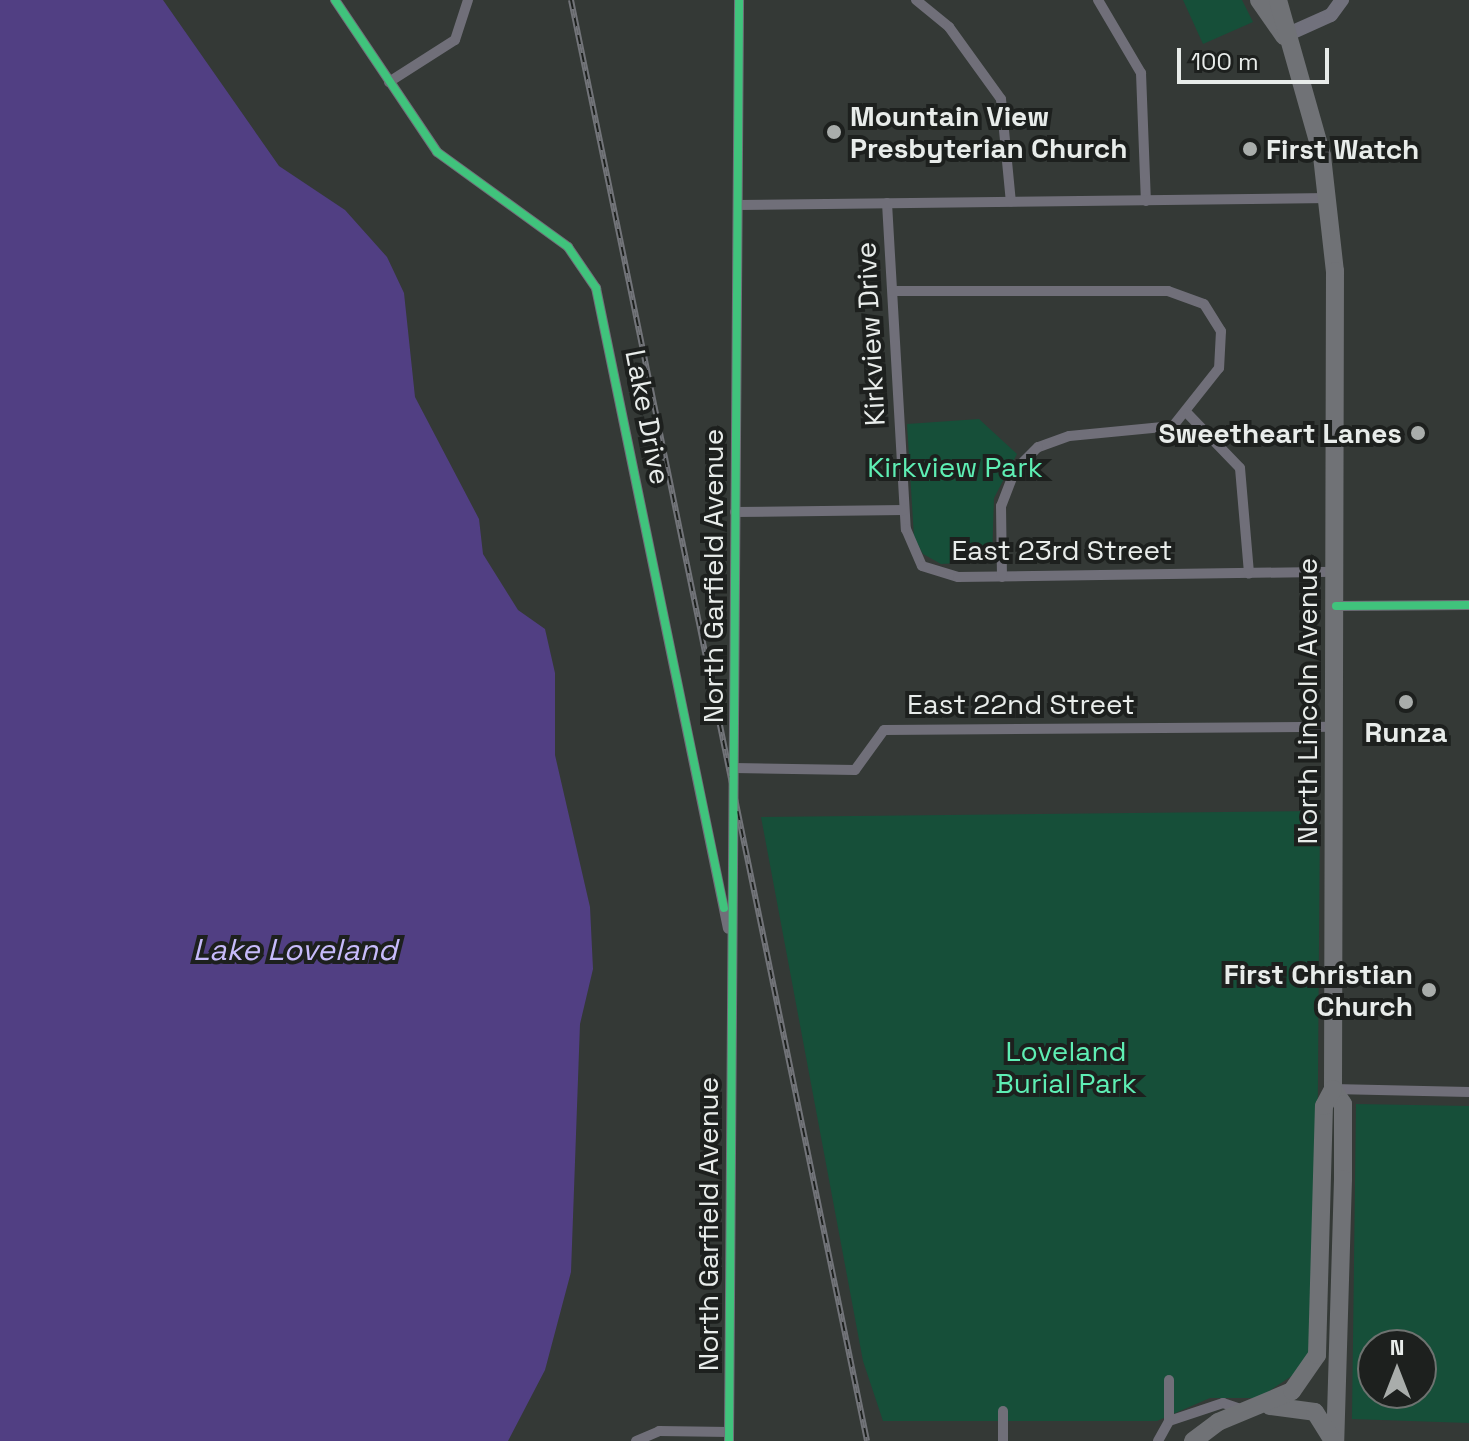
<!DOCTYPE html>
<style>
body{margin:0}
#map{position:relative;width:1469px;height:1441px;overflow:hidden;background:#343936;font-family:"Space Grotesk",sans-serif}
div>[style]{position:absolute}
.green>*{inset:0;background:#164f39}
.water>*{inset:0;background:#513f83}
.street>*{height:10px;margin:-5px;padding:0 5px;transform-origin:5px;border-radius:5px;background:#706f79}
.secondary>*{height:14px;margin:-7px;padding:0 7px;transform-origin:7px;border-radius:7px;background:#71717c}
.highway>*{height:18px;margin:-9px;padding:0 9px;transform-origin:9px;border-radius:9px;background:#707276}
.rail>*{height:6px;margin-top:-3px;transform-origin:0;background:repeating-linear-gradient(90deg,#1d201e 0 9px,#727479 0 18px);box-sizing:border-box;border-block:2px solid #727479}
.cycleway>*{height:8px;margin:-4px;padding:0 4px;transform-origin:4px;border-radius:4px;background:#40c37c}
.dots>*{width:22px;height:22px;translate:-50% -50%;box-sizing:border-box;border:4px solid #1d201e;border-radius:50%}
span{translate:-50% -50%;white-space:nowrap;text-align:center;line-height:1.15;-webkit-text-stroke:8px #1d201e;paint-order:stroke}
.poi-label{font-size:28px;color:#e8ecea;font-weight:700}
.left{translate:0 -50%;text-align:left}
.right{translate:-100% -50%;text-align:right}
.street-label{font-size:28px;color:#e8ecea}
.park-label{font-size:28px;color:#5eeeb4}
.water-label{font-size:30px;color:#c7bbfb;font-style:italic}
.north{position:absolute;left:1357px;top:1329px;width:80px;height:80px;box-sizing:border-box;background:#1d201e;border:2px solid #6e7270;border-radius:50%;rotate:0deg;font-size:22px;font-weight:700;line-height:32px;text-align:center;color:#e8ecea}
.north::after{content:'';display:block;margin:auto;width:28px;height:36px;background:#a9adab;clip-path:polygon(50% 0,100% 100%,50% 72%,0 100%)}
.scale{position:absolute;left:1177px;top:48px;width:152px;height:36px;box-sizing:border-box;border:4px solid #e8ecea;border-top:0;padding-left:10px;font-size:24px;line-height:28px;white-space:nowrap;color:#e8ecea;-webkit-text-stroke:6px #1d201e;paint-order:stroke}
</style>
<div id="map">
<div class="green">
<div style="clip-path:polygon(1183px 0,1242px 0,1253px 22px,1203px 44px)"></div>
<div style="clip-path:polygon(979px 419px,1017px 454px,994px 498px,992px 561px,941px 564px,923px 554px,914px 537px,907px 424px)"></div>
<div style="clip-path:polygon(1320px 811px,1316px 1340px,1305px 1367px,1259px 1398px,1210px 1398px,1157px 1421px,883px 1421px,863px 1361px,761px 817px)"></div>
<div style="clip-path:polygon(evenodd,1356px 1104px,1469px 1106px,1469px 1423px,1352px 1419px,1356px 1104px,1373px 1345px,1421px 1345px,1421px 1393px,1373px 1393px,1373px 1345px)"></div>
</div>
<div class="water">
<div style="clip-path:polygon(0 0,163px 0,279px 166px,345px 210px,387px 257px,404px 293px,415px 397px,479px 519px,483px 554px,518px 610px,545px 629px,555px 673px,555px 755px,590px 907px,593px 969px,580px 1024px,571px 1272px,545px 1370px,508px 1441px,0 1441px)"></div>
</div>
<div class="street">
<div style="left:335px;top:0;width:183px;rotate:56.1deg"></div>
<div style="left:437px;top:152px;width:162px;rotate:35.9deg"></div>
<div style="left:568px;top:247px;width:50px;rotate:55.7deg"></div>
<div style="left:596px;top:288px;width:654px;rotate:78.36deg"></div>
<div style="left:916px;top:0;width:43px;rotate:39.3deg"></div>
<div style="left:949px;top:27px;width:89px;rotate:54.2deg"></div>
<div style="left:1001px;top:99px;width:103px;rotate:84.5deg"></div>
<div style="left:1098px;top:0;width:85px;rotate:59.5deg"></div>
<div style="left:1141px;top:73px;width:128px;rotate:87.8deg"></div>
<div style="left:389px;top:82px;width:78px;rotate:-32.5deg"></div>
<div style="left:455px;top:40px;width:42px;rotate:-72deg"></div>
<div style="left:887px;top:203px;width:327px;rotate:86.7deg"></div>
<div style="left:906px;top:529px;width:40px;rotate:66.6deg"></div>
<div style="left:922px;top:566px;width:38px;rotate:17deg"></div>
<div style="left:958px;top:577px;width:378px;rotate:-0.8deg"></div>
<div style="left:738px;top:205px;width:592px;rotate:-0.68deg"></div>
<div style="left:893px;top:291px;width:275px"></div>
<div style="left:1168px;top:291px;width:38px;rotate:20deg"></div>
<div style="left:1204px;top:304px;width:32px;rotate:58deg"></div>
<div style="left:1221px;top:331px;width:37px;rotate:93deg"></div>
<div style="left:1219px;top:368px;width:74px;rotate:128.4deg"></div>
<div style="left:1173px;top:426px;width:104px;rotate:174.5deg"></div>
<div style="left:1069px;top:436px;width:33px;rotate:160deg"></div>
<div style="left:1038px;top:447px;width:33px;rotate:135deg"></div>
<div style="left:1015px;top:470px;width:39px;rotate:111deg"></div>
<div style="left:1001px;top:506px;width:71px;rotate:89.2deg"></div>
<div style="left:1188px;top:414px;width:75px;rotate:46.1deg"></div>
<div style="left:1240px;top:468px;width:106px;rotate:85.1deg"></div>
<div style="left:735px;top:512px;width:169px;rotate:-0.7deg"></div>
<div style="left:1336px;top:606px;width:133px;rotate:-0.4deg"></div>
<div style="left:734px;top:768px;width:121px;rotate:0.9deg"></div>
<div style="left:855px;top:770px;width:49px;rotate:-54.1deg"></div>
<div style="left:884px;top:730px;width:451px;rotate:-0.4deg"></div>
<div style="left:1333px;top:1089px;width:136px;rotate:1.3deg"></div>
<div style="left:1003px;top:1411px;width:30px;rotate:90deg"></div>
<div style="left:1169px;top:1421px;width:57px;rotate:-18.4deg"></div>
<div style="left:1223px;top:1403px;width:24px;rotate:19deg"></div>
<div style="left:636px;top:1441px;width:25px;rotate:-23deg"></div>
<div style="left:659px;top:1431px;width:70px;rotate:0.8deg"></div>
<div style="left:729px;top:1441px;width:1441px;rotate:-89.6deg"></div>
<div style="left:1158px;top:1441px;width:23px;rotate:-61deg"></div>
<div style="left:1169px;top:1421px;width:41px;rotate:-90deg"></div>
</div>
<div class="secondary">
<div style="left:1284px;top:36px;width:51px;rotate:-24.1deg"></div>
<div style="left:1331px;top:15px;width:19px;rotate:-54deg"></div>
</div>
<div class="highway">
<div style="left:1259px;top:0;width:44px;rotate:55.2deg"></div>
<div style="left:1278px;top:0;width:162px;rotate:74.2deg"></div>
<div style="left:1322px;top:156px;width:116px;rotate:83.6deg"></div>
<div style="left:1335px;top:271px;width:818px;rotate:90.14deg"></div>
<div style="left:1333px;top:1089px;width:18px;rotate:56deg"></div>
<div style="left:1343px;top:1104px;width:75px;rotate:90deg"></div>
<div style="left:1343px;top:1179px;width:262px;rotate:91.7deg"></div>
<div style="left:1270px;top:1406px;width:45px;rotate:7.6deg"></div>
<div style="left:1315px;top:1412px;width:34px;rotate:58deg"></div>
<div style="left:1193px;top:1441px;width:31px;rotate:-37deg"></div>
<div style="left:1218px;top:1422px;width:80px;rotate:-22.7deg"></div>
<div style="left:1292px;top:1391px;width:44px;rotate:-55.2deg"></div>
<div style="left:1317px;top:1355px;width:249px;rotate:-88.4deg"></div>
<div style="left:1324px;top:1106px;width:19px;rotate:-62deg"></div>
</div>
<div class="rail">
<div style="left:571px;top:0;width:1471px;rotate:78.39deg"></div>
</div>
<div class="cycleway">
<div style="left:335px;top:0;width:183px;rotate:56.1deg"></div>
<div style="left:437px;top:152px;width:162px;rotate:35.9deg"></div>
<div style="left:568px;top:247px;width:50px;rotate:55.7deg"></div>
<div style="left:596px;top:288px;width:633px;rotate:78.34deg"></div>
<div style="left:1336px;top:606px;width:133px;rotate:-0.4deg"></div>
<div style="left:729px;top:1441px;width:1441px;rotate:-89.6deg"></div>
</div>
<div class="dots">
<div style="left:834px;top:132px;background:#a9adab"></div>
<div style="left:1250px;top:149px;background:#a9adab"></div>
<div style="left:1418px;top:433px;background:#a9adab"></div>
<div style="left:1406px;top:702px;background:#a9adab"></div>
<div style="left:1429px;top:990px;background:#a9adab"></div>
</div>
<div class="poi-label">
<span class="left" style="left:850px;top:132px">Mountain View<br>Presbyterian Church</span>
<span class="left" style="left:1266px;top:149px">First Watch</span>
<span class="right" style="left:1402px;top:433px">Sweetheart Lanes</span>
<span style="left:1406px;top:732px">Runza</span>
<span class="right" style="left:1413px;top:990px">First Christian<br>Church</span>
</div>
<div class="street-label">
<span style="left:870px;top:334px;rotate:-93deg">Kirkview Drive</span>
<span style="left:648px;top:417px;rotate:79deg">Lake Drive</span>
<span style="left:1062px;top:550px">East 23rd Street</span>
<span style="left:713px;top:576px;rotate:-90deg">North Garfield Avenue</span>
<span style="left:1307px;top:701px;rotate:-90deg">North Lincoln Avenue</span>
<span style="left:1021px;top:704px">East 22nd Street</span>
<span style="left:708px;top:1224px;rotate:-90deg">North Garfield Avenue</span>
</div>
<div class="park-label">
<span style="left:955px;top:467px">Kirkview Park</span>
<span style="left:1066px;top:1067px">Loveland<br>Burial Park</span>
</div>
<div class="water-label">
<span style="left:295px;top:950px">Lake Loveland</span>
</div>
<div class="north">N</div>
<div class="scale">100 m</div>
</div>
